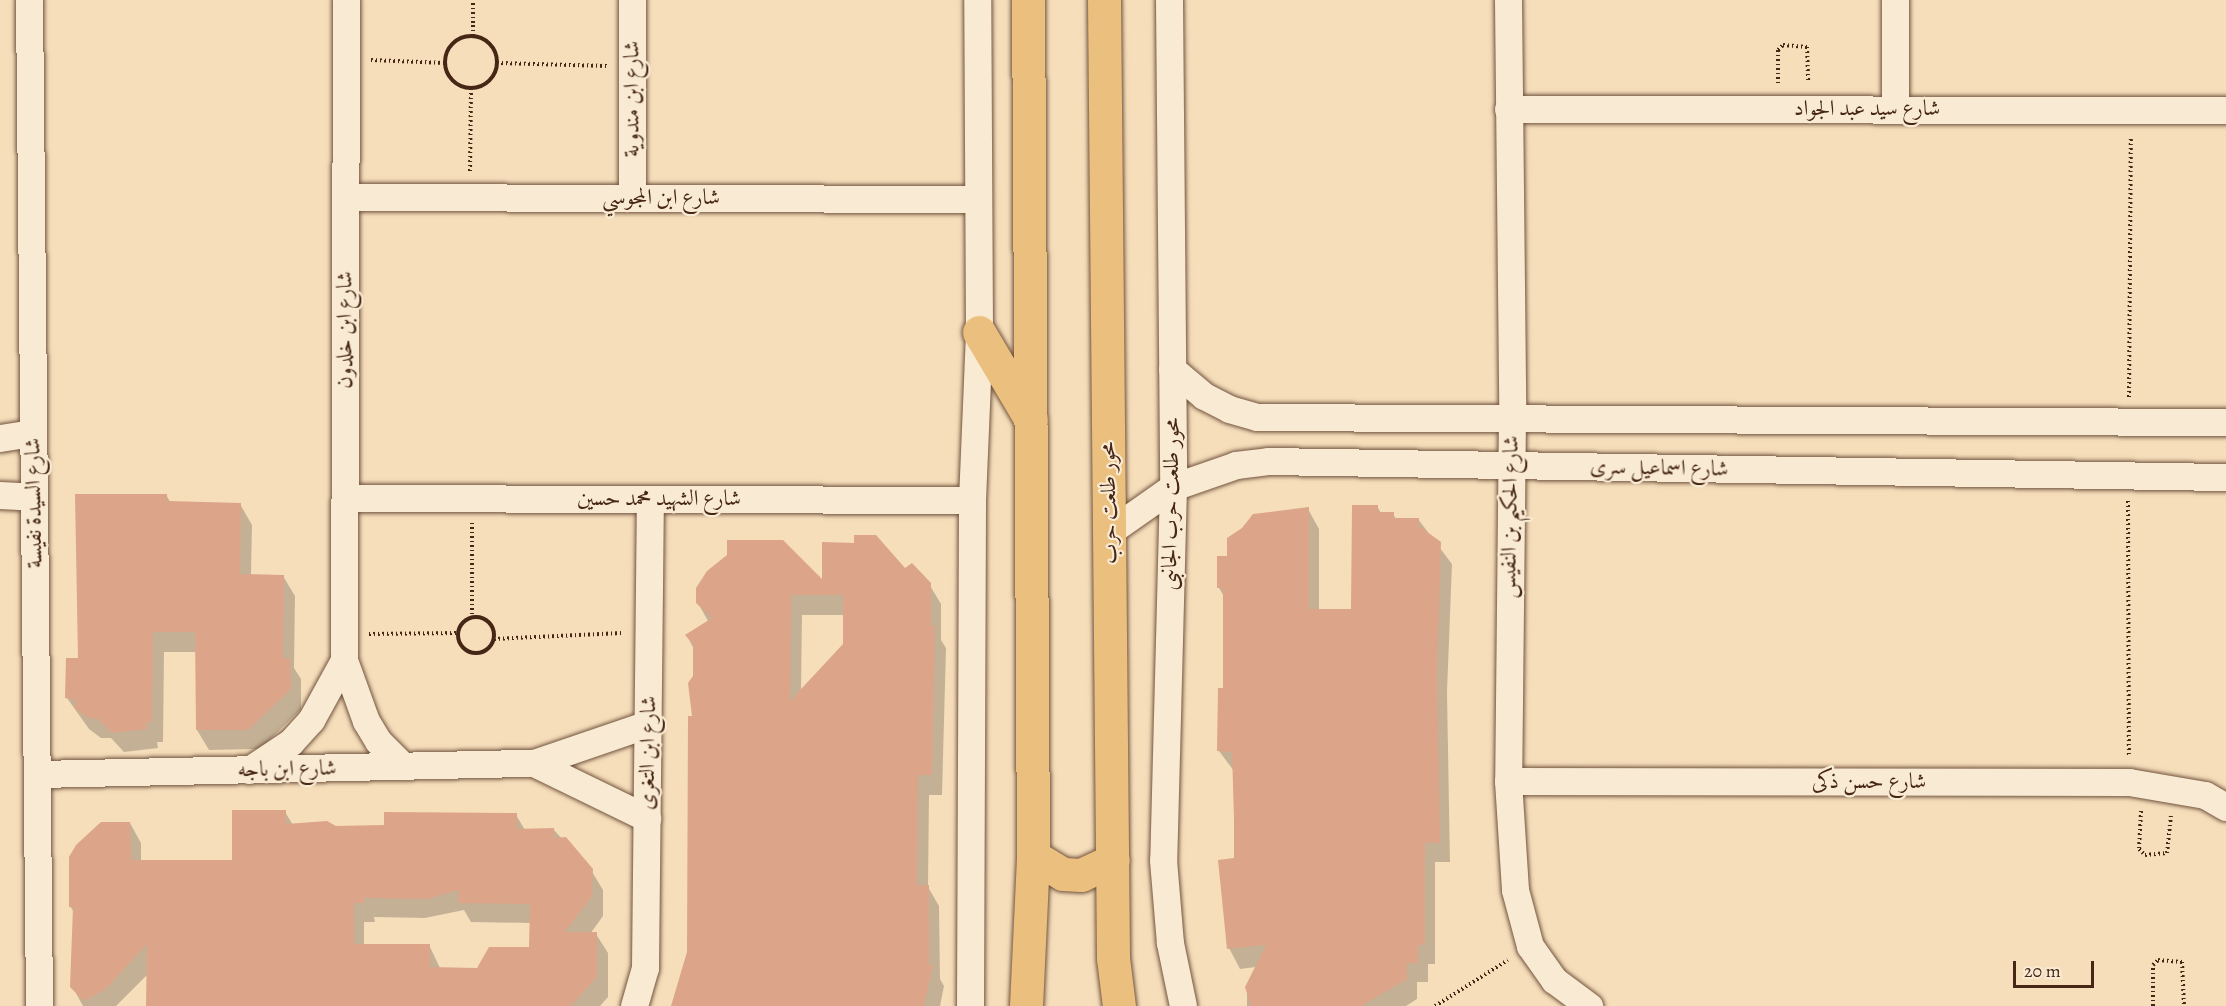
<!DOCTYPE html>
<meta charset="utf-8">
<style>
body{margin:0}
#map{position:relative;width:2226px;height:1006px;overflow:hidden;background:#f6debb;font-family:Alegreya,Amiri,serif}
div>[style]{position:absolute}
.shadow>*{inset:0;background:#0003}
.building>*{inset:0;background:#dca489}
.path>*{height:4px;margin-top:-2px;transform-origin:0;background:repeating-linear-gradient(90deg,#462615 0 1.5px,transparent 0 4.5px)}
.path>.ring{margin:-2px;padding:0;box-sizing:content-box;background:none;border:4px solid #462615;border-radius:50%}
.roads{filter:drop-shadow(0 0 2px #72543e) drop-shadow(0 0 2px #72543e)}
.minor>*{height:27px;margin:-13.5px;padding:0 13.5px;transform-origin:13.5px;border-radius:13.5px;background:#f9ead3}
.major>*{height:33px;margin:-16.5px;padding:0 16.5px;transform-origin:16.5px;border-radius:16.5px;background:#ebbf7e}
span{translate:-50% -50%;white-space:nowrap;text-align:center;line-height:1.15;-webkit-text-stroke:4.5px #f9ead3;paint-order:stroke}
.street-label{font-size:22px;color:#462615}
.scale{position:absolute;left:2013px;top:961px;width:81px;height:27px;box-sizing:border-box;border:3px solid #462615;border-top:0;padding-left:8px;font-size:18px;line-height:21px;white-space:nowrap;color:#462615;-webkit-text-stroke:4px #f9ead3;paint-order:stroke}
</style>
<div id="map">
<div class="shadow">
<div style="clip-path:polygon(166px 495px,171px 503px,240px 504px,252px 525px,251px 575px,283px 576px,295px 596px,294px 668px,301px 679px,301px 709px,260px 749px,209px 750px,197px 730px,197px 652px,164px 652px,163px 742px,157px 742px,158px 748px,124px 752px,111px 738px,101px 738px,89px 729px,67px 698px,79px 659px)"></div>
<div style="clip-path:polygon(1377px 506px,1381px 513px,1393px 514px,1396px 519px,1418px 519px,1452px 564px,1447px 692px,1450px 862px,1435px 862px,1435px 964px,1428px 964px,1428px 982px,1417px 982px,1417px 999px,1406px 1006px,1247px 1006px,1247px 985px,1256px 967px,1240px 969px,1229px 948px,1236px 859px,1234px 771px,1219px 751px,1225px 689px,1225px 598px,1219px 588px,1228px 558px,1308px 509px,1319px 529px,1319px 611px,1353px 611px)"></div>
<div style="clip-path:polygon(evenodd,905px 570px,929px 584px,941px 604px,941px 640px,946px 648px,942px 795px,929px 795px,928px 887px,939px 906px,940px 979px,944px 986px,940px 1006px,672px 1006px,688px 953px,694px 649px,687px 636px,708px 621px,698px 603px,905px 570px,802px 615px,844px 615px,844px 644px,801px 692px,802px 615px)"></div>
<div style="clip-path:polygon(evenodd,285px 812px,293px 825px,385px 827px,516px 815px,525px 830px,553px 829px,591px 870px,603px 890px,603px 916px,590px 934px,596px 934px,608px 953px,608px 997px,600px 1006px,148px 1006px,148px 974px,116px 1006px,83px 1006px,72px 986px,75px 914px,70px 906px,130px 823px,141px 843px,141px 862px,233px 862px,285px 812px,464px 910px,471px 922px,531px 923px,530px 949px,478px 969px,440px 968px,429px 945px,364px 945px,364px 922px,375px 922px,374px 917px,425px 918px,464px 910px)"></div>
</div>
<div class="building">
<div style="clip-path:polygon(75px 494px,167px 494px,167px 501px,241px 503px,240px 574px,284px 575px,283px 658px,290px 658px,291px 689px,248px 730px,196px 730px,195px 632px,153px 632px,152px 722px,146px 722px,147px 729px,112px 733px,98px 719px,89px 718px,75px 709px,76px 700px,65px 698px,66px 658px,78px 658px)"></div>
<div style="clip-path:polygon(1352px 505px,1378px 505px,1378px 512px,1394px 512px,1394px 518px,1419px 518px,1419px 526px,1441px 542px,1437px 671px,1440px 843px,1425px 843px,1425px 945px,1418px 945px,1418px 963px,1407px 963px,1407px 979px,1361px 1006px,1251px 1006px,1245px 987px,1266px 945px,1227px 949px,1218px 860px,1234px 858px,1234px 819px,1232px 752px,1217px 751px,1218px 688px,1223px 688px,1223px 588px,1217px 588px,1217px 556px,1227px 556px,1227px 538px,1242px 528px,1253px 514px,1309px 507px,1309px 609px,1351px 609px)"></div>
<div style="clip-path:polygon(evenodd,854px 535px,876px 535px,905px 568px,912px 563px,931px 583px,931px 626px,935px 626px,932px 775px,918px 775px,917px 885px,929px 885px,929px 965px,933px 965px,924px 1006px,671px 1006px,687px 952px,688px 716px,692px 716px,688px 683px,693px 676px,693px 644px,685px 635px,712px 618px,696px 603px,696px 588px,707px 571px,727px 555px,727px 540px,783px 540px,822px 579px,822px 542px,854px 543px,854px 535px,791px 595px,843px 595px,843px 644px,790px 701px,791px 595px)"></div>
<div style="clip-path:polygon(evenodd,232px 810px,286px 810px,286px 824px,327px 821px,336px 826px,384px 825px,384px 812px,517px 813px,517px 829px,554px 828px,554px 838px,566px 837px,593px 869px,592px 896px,565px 932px,597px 932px,597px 977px,571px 1006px,146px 1006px,147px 944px,106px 989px,84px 1001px,70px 987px,73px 907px,69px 907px,69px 857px,76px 845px,101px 822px,130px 822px,131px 860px,232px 860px,232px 810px,458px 890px,458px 903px,530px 904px,529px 947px,489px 947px,477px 968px,430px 967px,430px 944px,354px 944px,354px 903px,364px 903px,364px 898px,428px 899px,458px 890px)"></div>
</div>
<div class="path">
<div style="left:473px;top:36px;width:36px;rotate:-90deg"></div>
<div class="ring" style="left:445px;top:36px;width:48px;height:48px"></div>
<div style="left:371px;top:60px;width:74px;rotate:2.3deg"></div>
<div style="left:497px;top:63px;width:110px;rotate:1.6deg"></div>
<div style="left:1778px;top:83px;width:33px;rotate:-90deg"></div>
<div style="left:1778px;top:50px;width:7px;rotate:-45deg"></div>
<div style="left:1783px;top:45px;width:24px;rotate:5deg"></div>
<div style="left:1807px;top:47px;width:35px;rotate:88deg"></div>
<div style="left:470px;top:171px;width:83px;rotate:-89.3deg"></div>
<div style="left:2129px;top:397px;width:260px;rotate:-89.6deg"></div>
<div style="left:2128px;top:501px;width:256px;rotate:89.8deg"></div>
<div style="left:472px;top:523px;width:94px;rotate:90deg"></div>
<div class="ring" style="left:458px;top:617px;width:32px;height:32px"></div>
<div style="left:369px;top:634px;width:88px;rotate:-0.7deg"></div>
<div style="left:494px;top:639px;width:128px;rotate:-2.7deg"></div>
<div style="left:2141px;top:811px;width:38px;rotate:93deg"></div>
<div style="left:2139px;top:849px;width:8px;rotate:45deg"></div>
<div style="left:2145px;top:855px;width:22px;rotate:-5deg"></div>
<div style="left:2167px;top:853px;width:39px;rotate:-84deg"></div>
<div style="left:1435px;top:1006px;width:86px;rotate:-32.2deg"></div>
<div style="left:2153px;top:1006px;width:41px;rotate:-90deg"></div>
<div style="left:2153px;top:965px;width:7px;rotate:-45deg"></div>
<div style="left:2158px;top:960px;width:24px;rotate:5deg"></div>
<div style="left:2182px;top:962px;width:44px;rotate:87.4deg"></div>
</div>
<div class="roads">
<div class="minor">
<div style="left:29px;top:0;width:1006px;rotate:89.43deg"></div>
<div style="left:346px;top:0;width:660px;rotate:90.17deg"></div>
<div style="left:344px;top:660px;width:65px;rotate:70.2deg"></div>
<div style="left:366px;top:721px;width:23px;rotate:59deg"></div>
<div style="left:378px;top:741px;width:35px;rotate:45deg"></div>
<div style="left:1169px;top:0;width:487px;rotate:89.5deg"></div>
<div style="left:1173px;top:487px;width:373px;rotate:91.5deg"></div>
<div style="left:1163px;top:860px;width:83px;rotate:85.2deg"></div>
<div style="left:1170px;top:943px;width:64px;rotate:78.3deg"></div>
<div style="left:1508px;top:0;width:415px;rotate:89.4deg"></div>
<div style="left:1512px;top:415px;width:366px;rotate:90.6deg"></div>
<div style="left:1508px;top:781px;width:109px;rotate:86.3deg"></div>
<div style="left:1515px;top:890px;width:58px;rotate:75deg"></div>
<div style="left:1530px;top:946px;width:42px;rotate:54.8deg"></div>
<div style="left:1554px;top:980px;width:44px;rotate:36.6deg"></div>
<div style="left:1895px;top:0;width:109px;rotate:90deg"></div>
<div style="left:1508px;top:109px;width:718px;rotate:0.08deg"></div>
<div style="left:346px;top:197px;width:630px;rotate:0.18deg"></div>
<div style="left:632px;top:198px;width:198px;rotate:-90deg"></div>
<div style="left:1172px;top:369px;width:42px;rotate:40.2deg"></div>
<div style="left:1204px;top:396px;width:28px;rotate:27deg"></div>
<div style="left:1229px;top:409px;width:29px;rotate:16deg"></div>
<div style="left:1257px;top:417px;width:969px;rotate:0.3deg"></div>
<div style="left:0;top:438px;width:32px;rotate:-9deg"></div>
<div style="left:0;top:495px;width:33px;rotate:3deg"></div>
<div style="left:345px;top:498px;width:627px;rotate:0.18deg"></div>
<div style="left:1109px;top:532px;width:78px;rotate:-35.1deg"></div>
<div style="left:1173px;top:487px;width:67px;rotate:-19.2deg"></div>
<div style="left:1236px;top:465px;width:32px;rotate:-7deg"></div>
<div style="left:1268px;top:461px;width:958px;rotate:0.96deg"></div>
<div style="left:534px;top:763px;width:126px;rotate:26deg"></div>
<div style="left:249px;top:770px;width:50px;rotate:-33.7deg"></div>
<div style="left:291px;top:742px;width:30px;rotate:-48deg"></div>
<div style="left:311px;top:720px;width:68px;rotate:-61.2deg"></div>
<div style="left:39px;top:774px;width:495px;rotate:-1.3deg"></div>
<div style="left:534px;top:763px;width:120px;rotate:-18.9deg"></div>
<div style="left:1508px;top:781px;width:621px;rotate:0.09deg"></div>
<div style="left:2129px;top:782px;width:77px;rotate:9.7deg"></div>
<div style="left:2205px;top:795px;width:24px;rotate:30deg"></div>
<div style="left:634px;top:1006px;width:40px;rotate:-74deg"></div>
<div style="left:645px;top:968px;width:469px;rotate:-89.4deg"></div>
<div style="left:970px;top:1006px;width:506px;rotate:-89.77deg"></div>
<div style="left:972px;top:500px;width:168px;rotate:-87.6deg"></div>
<div style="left:979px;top:332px;width:332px;rotate:-90.3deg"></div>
</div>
<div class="major">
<div style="left:1104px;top:0;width:958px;rotate:89.46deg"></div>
<div style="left:1113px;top:958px;width:48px;rotate:82.9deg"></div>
<div style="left:979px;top:332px;width:102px;rotate:59.4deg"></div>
<div style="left:1033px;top:856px;width:35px;rotate:31deg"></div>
<div style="left:1063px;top:874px;width:18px;rotate:3deg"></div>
<div style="left:1081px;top:875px;width:35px;rotate:-25deg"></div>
<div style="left:1026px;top:1006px;width:150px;rotate:-87.3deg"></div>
<div style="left:1033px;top:856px;width:856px;rotate:-90.33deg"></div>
</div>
</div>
<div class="street-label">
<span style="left:632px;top:99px;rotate:-90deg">شارع ابن مندوية</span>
<span style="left:1867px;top:109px">شارع سيد عبد الجواد</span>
<span style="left:661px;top:198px">شارع ابن المجوسي</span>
<span style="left:345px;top:330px;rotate:-90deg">شارع ابن خلدون</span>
<span style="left:1659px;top:468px;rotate:1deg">شارع اسماعيل سرى</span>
<span style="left:659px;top:499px">شارع الشهيد محمد حسين</span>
<span style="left:34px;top:503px;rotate:-91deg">شارع السيدة نفيسة</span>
<span style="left:1109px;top:503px;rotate:-91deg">محور طلعت حرب</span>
<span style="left:1171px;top:504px;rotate:-89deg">محور طلعت حرب الجانبى</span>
<span style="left:1510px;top:517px;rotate:-89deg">شارع الحكيم بن النفيس</span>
<span style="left:648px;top:753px;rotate:-89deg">شارع ابن التغرى</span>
<span style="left:287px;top:769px;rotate:-1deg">شارع ابن باجه</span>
<span style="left:1869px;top:782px">شارع حسن ذكى</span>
</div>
<div class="scale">20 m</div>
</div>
